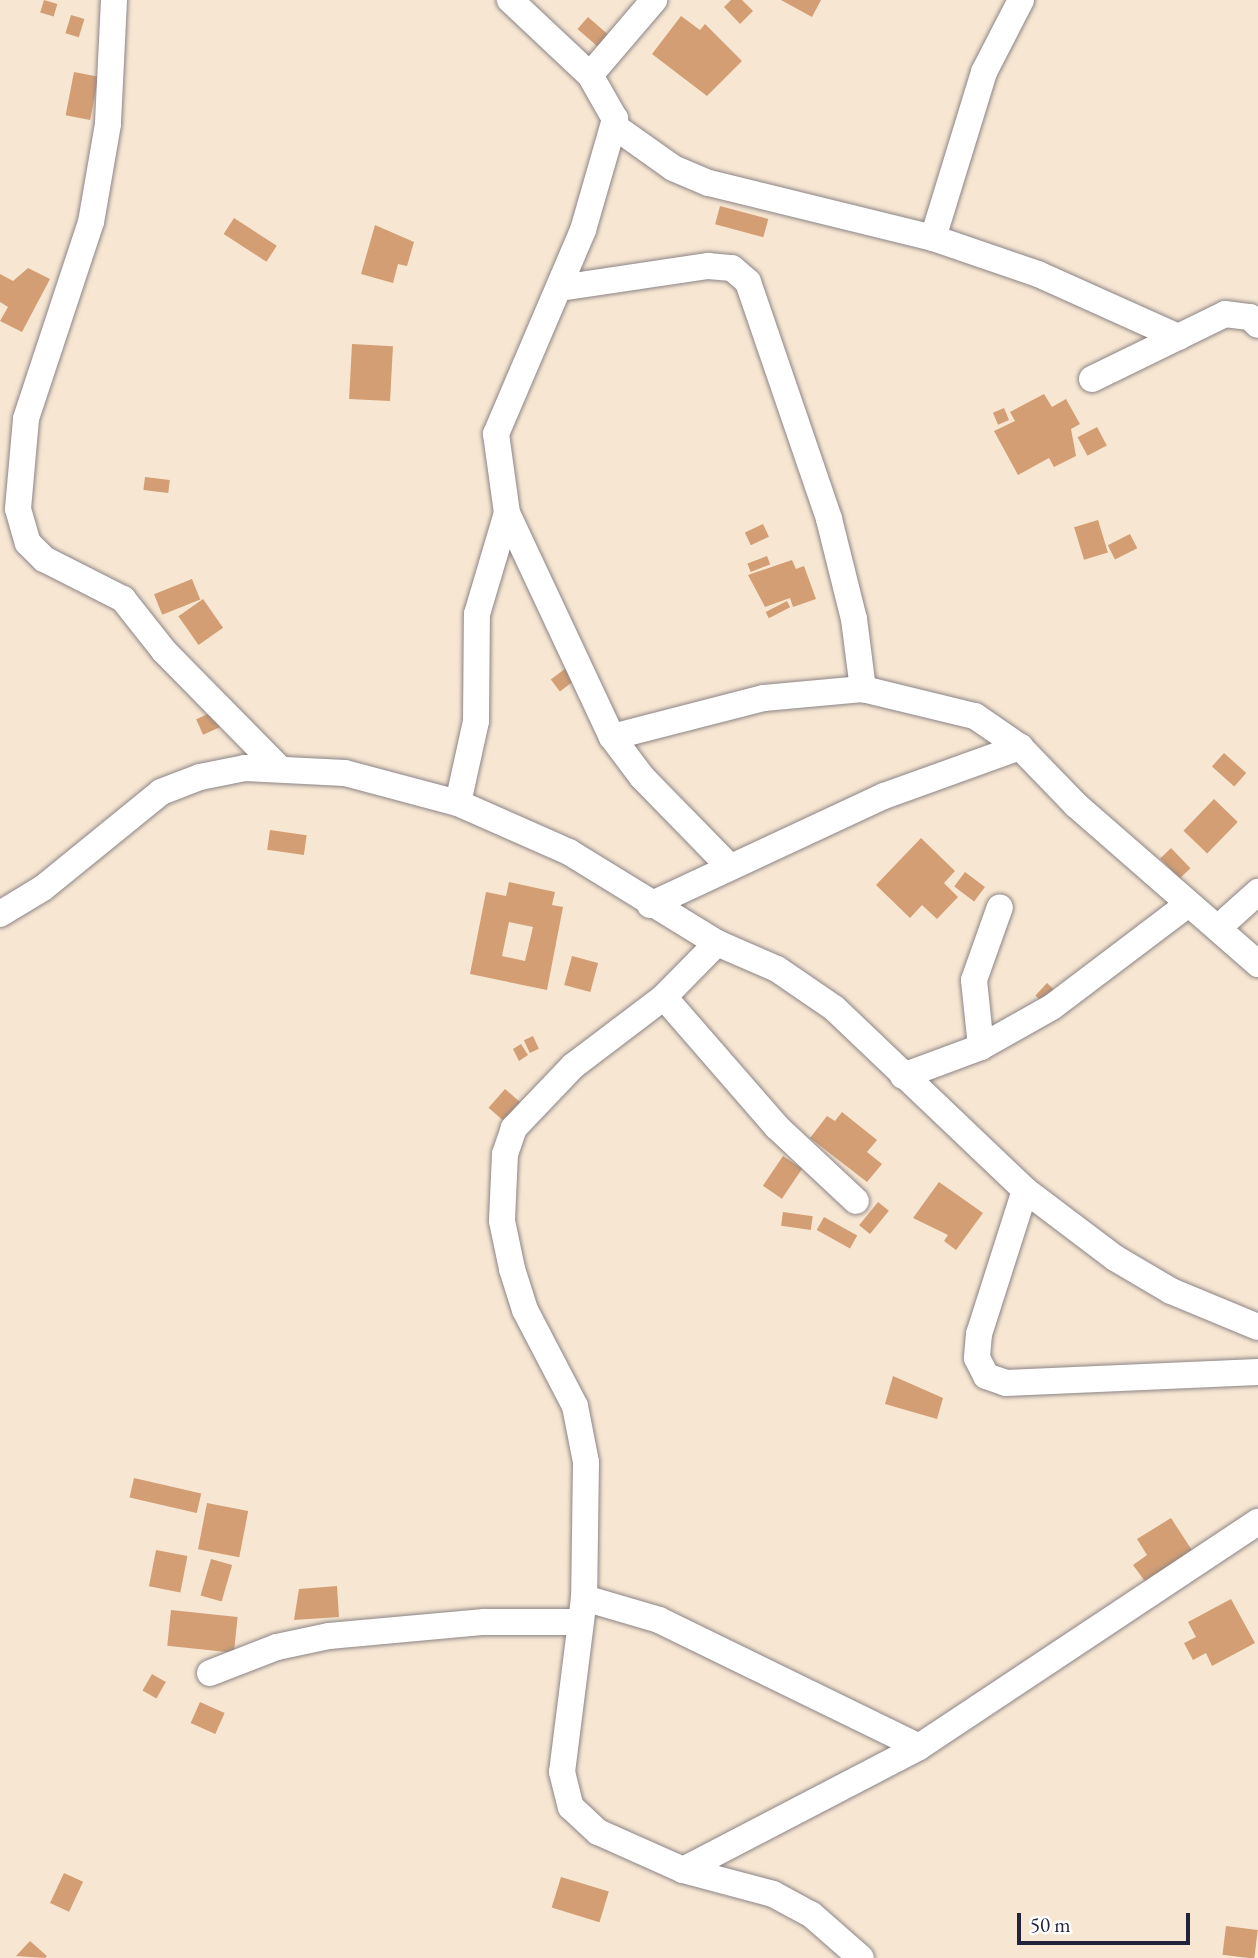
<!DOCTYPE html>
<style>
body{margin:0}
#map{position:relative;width:1258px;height:1958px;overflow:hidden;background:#f7e7d2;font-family:"EB Garamond",serif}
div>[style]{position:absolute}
.building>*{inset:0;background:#d39e74;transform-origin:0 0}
.roads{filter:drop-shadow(0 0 2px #8c8486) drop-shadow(0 0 2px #8c8486)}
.street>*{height:26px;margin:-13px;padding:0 13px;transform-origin:13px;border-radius:13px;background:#fff}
span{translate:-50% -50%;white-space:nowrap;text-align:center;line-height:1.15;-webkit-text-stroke:6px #fff;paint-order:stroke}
.scale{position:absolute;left:1017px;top:1913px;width:173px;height:32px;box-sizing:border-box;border:4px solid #22223b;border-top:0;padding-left:9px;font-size:21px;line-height:24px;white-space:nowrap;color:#22223b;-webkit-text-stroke:5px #fff;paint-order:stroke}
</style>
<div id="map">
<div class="building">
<div style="left:44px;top:0;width:14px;height:13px;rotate:17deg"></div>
<div style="clip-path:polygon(731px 0,742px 0,753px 11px,740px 24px,724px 7px)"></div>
<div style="clip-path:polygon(781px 0,821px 0,812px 17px)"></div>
<div style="left:71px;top:15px;width:14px;height:19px;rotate:17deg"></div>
<div style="clip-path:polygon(681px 16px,700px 30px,705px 24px,742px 61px,707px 96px,652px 54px)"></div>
<div style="left:588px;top:17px;width:35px;height:16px;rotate:41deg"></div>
<div style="left:74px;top:72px;width:25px;height:44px;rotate:11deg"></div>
<div style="left:720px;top:206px;width:50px;height:19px;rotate:15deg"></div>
<div style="left:234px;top:218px;width:51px;height:19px;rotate:33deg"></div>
<div style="clip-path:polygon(375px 225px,414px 242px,407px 266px,398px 264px,393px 283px,361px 274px)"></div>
<div style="clip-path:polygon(28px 268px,50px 279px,22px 332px,0 321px,8px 307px,0 302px,0 274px,13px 281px)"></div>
<div style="left:352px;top:344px;width:41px;height:55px;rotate:3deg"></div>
<div style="clip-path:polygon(1044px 394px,1052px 407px,1066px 399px,1080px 424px,1071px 429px,1076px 456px,1054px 467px,1049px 458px,1018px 475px,994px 431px,1015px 421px,1010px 412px)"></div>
<div style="left:1004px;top:408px;width:13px;height:12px;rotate:67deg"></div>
<div style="left:1097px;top:427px;width:21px;height:22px;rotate:62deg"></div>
<div style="left:145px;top:477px;width:25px;height:13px;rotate:7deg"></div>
<div style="left:1098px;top:520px;width:34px;height:25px;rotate:73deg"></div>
<div style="left:763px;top:524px;width:14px;height:20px;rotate:65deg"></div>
<div style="left:1130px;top:534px;width:16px;height:25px;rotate:63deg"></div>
<div style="left:767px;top:556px;width:9px;height:21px;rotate:69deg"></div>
<div style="clip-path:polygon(792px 560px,796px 569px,804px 566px,816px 599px,793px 607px,790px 598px,765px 607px,748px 575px)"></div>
<div style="left:192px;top:579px;width:22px;height:41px;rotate:68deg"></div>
<div style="left:203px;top:599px;width:35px;height:30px;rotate:55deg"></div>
<div style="left:787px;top:601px;width:7px;height:24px;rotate:63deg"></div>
<div style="left:566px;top:668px;width:15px;height:19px;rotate:53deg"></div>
<div style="left:219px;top:709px;width:17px;height:25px;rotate:66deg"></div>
<div style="left:1224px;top:753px;width:30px;height:18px;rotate:42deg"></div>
<div style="left:1214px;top:799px;width:33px;height:44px;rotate:44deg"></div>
<div style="left:270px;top:830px;width:37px;height:20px;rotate:8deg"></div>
<div style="clip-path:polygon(921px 838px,955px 871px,944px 883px,958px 897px,937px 919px,922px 905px,910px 918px,876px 885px)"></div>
<div style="left:1171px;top:848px;width:28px;height:15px;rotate:46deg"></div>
<div style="left:965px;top:872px;width:25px;height:18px;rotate:37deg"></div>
<div style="clip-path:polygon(evenodd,509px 882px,555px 892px,552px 905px,563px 907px,547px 990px,470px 974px,486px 892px,506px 896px,509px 882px,509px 922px,533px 927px,525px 961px,502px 956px,509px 922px)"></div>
<div style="left:572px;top:956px;width:27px;height:30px;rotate:15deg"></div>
<div style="left:1047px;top:983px;width:18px;height:17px;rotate:43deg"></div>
<div style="left:533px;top:1036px;width:14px;height:10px;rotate:65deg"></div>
<div style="clip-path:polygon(521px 1044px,528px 1055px,519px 1061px,513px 1049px)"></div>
<div style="left:505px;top:1089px;width:29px;height:25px;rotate:41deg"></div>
<div style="clip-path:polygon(842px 1112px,877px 1140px,867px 1152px,882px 1164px,867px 1182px,810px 1138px,827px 1116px,835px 1121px)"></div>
<div style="left:783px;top:1156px;width:23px;height:36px;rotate:34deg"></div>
<div style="clip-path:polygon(939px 1182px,983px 1213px,956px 1250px,944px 1241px,948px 1235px,913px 1218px)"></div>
<div style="left:878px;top:1202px;width:14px;height:30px;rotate:39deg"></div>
<div style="left:783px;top:1212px;width:30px;height:14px;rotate:8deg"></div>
<div style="left:824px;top:1217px;width:38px;height:15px;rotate:29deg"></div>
<div style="clip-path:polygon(893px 1376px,943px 1398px,937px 1419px,885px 1404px)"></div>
<div style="left:134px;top:1478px;width:69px;height:20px;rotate:13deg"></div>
<div style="left:207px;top:1503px;width:42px;height:47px;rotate:11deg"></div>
<div style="clip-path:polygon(1171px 1518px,1199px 1561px,1147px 1584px,1133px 1565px,1147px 1555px,1137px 1539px)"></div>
<div style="left:156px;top:1550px;width:32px;height:37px;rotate:11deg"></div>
<div style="left:211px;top:1559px;width:22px;height:38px;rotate:16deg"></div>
<div style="clip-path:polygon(337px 1586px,339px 1617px,294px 1620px,299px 1589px)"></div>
<div style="clip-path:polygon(1231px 1599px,1255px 1643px,1212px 1666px,1206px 1653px,1193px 1660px,1184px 1643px,1196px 1637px,1188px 1622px)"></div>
<div style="left:171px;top:1610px;width:67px;height:36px;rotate:6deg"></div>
<div style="left:152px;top:1674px;width:16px;height:19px;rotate:30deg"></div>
<div style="left:200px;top:1702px;width:27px;height:23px;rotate:24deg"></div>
<div style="left:64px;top:1873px;width:21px;height:33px;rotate:25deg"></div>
<div style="left:561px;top:1877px;width:50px;height:32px;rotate:17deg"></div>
<div style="left:1226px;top:1926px;width:32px;height:29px;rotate:7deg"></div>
<div style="clip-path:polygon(30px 1941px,47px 1956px,45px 1958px,16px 1956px)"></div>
</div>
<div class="roads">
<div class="street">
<div style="left:114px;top:0;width:124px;rotate:92.8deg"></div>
<div style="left:108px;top:124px;width:99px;rotate:99.8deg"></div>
<div style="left:91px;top:222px;width:207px;rotate:108.3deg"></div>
<div style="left:26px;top:419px;width:90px;rotate:95.1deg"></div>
<div style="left:18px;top:509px;width:35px;rotate:74deg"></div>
<div style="left:28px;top:543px;width:23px;rotate:45deg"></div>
<div style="left:44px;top:559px;width:89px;rotate:26.9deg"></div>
<div style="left:123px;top:599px;width:66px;rotate:51.7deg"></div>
<div style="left:164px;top:651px;width:164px;rotate:45.5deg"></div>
<div style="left:590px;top:75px;width:99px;rotate:-49.5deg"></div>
<div style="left:614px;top:126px;width:72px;rotate:35.4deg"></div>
<div style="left:673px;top:168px;width:39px;rotate:23deg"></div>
<div style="left:709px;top:183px;width:231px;rotate:13.8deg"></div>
<div style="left:933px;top:238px;width:111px;rotate:18.9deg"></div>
<div style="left:1038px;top:274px;width:154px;rotate:24.2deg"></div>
<div style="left:933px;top:238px;width:174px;rotate:-72.9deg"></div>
<div style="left:984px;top:72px;width:81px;rotate:-62.8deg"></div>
<div style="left:560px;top:288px;width:150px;rotate:-8.5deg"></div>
<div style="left:708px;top:266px;width:24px;rotate:5deg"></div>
<div style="left:732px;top:268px;width:21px;rotate:41deg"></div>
<div style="left:748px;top:282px;width:250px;rotate:71.1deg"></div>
<div style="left:829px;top:519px;width:103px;rotate:76deg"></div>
<div style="left:854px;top:619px;width:71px;rotate:82.7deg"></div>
<div style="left:1092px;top:379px;width:148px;rotate:-26deg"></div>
<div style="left:1225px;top:314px;width:25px;rotate:7deg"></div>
<div style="left:1250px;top:317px;width:11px;rotate:45deg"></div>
<div style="left:507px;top:513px;width:247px;rotate:64.9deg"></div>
<div style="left:612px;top:737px;width:50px;rotate:53.1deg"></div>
<div style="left:642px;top:777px;width:122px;rotate:45.7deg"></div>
<div style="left:612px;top:737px;width:157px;rotate:-14.4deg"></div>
<div style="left:764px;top:698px;width:99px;rotate:-5.2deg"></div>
<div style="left:863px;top:689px;width:115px;rotate:13.6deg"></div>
<div style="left:975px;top:716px;width:55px;rotate:34.6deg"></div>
<div style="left:1020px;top:747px;width:81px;rotate:46deg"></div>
<div style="left:1076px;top:805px;width:242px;rotate:41.1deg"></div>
<div style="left:458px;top:803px;width:84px;rotate:-77.6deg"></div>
<div style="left:476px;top:721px;width:107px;rotate:-89.5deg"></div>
<div style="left:477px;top:614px;width:105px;rotate:-73.5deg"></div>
<div style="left:507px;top:513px;width:80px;rotate:-97.9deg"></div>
<div style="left:496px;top:434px;width:222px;rotate:-66.9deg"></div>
<div style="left:583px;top:230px;width:116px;rotate:-73.9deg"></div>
<div style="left:615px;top:119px;width:51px;rotate:-119.6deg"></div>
<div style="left:590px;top:75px;width:110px;rotate:-136.8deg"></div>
<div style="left:650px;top:905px;width:258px;rotate:-25deg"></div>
<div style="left:884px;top:796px;width:145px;rotate:-19.8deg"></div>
<div style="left:0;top:914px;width:50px;rotate:-31.2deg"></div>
<div style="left:43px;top:888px;width:152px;rotate:-39.1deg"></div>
<div style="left:161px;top:792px;width:42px;rotate:-21deg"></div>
<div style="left:200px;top:777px;width:46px;rotate:-11.3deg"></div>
<div style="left:245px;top:768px;width:100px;rotate:2.9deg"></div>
<div style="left:345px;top:773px;width:117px;rotate:14.9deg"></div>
<div style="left:458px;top:803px;width:121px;rotate:23.8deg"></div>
<div style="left:569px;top:852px;width:174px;rotate:31.6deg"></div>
<div style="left:717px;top:943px;width:65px;rotate:23.4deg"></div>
<div style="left:777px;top:969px;width:69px;rotate:34.4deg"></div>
<div style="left:834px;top:1008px;width:264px;rotate:43.6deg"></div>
<div style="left:1025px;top:1190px;width:113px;rotate:37.1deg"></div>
<div style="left:1115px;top:1258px;width:65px;rotate:30.5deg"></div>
<div style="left:1171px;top:1291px;width:94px;rotate:22.5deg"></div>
<div style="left:1218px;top:928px;width:54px;rotate:-42deg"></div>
<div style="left:717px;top:943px;width:76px;rotate:134.5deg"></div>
<div style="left:664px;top:997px;width:114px;rotate:142.8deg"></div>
<div style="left:573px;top:1066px;width:86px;rotate:133.6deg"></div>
<div style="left:514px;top:1128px;width:28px;rotate:109deg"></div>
<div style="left:505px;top:1154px;width:67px;rotate:92.6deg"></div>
<div style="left:502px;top:1221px;width:49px;rotate:78.2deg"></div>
<div style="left:512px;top:1269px;width:43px;rotate:72.4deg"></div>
<div style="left:525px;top:1310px;width:108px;rotate:62.5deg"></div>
<div style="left:575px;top:1406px;width:57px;rotate:78.9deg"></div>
<div style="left:586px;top:1462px;width:136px;rotate:90.8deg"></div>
<div style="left:584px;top:1598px;width:175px;rotate:97.2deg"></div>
<div style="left:562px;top:1772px;width:36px;rotate:76deg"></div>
<div style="left:571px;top:1807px;width:37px;rotate:43deg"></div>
<div style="left:598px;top:1832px;width:93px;rotate:24.1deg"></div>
<div style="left:683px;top:1870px;width:93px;rotate:14.9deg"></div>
<div style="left:773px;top:1894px;width:44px;rotate:28.3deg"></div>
<div style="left:812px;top:1915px;width:65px;rotate:41.3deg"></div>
<div style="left:664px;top:997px;width:172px;rotate:49deg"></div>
<div style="left:777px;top:1127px;width:108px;rotate:43.1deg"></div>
<div style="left:981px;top:1047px;width:67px;rotate:-96deg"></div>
<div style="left:974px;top:980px;width:77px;rotate:-70.4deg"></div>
<div style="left:903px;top:1076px;width:83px;rotate:-20.4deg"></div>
<div style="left:981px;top:1047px;width:81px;rotate:-29.4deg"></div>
<div style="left:1052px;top:1007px;width:171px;rotate:-37.1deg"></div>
<div style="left:1025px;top:1190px;width:151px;rotate:107.7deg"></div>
<div style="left:979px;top:1334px;width:24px;rotate:95deg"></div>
<div style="left:977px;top:1358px;width:20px;rotate:63deg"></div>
<div style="left:986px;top:1376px;width:21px;rotate:19deg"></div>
<div style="left:1006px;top:1383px;width:252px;rotate:-2.5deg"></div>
<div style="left:584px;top:1598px;width:78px;rotate:16.3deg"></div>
<div style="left:659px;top:1620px;width:289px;rotate:26deg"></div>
<div style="left:210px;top:1673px;width:72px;rotate:-21.2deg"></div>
<div style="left:277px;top:1647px;width:53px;rotate:-11.9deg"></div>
<div style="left:329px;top:1636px;width:156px;rotate:-5.2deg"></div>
<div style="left:484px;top:1622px;width:96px"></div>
<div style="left:683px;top:1870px;width:266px;rotate:-27.5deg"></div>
<div style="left:919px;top:1747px;width:407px;rotate:-33.6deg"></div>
</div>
</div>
<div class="scale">50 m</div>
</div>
